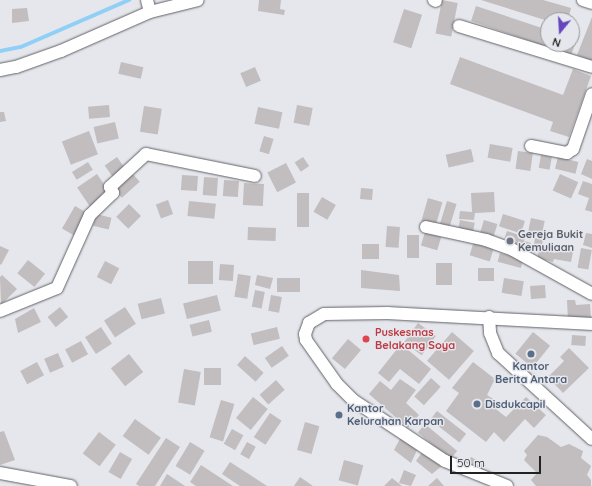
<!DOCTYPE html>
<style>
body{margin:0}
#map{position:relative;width:592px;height:486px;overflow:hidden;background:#e5e7ec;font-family:Quicksand,sans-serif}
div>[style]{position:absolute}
.stream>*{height:3.5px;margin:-1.75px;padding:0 1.75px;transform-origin:1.75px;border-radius:1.75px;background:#90cff6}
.building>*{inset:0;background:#c2bdbf;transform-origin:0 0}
.roads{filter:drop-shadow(0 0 1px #606266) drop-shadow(0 0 1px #606266)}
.minor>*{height:12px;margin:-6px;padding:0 6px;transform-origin:6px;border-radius:6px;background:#fff}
.dots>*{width:11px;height:11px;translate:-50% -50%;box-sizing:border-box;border:2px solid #e5e7ec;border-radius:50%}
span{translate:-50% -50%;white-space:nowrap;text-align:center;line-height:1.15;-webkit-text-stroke:3px #e5e7ec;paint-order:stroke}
.worship-label{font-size:11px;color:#5b616d;font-weight:700}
.left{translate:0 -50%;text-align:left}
.health-label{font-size:11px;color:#be3a42;font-weight:700}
.service-label{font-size:11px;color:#4e5e75;font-weight:700}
.north{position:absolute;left:540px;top:12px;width:40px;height:40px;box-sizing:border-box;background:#e5e7ec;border:1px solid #97989c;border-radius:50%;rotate:198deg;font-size:11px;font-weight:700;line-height:16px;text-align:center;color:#212223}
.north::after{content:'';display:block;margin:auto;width:14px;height:18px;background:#6546bf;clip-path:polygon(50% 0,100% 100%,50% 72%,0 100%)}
.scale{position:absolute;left:450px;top:456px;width:91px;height:18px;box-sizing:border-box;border:2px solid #212223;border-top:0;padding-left:5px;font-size:12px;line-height:14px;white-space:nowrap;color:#212223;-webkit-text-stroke:3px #e5e7ec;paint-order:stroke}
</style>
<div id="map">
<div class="stream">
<div style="left:0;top:51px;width:21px;rotate:-11deg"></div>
<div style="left:21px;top:47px;width:118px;rotate:-23.5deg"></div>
</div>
<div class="building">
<div style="clip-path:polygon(259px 0,281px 0,280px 9px,285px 10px,284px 15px,258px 11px)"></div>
<div style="left:442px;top:0;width:16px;height:34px;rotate:11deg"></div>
<div style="clip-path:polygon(481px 0,543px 0,571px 8px,568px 20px,548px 21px)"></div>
<div style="clip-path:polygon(476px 6px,548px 30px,548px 44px,572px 44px,572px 38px,577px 40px,571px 55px,471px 21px)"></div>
<div style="clip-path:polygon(27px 8px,29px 21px,12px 23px,12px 9px)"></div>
<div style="left:404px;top:9px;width:19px;height:35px;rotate:18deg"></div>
<div style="clip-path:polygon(592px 17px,592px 61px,577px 55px)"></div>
<div style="clip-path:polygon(460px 57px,563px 95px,573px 69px,591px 76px,569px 137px,550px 131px,553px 122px,450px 84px)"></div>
<div style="left:121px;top:62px;width:23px;height:12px;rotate:13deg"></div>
<div style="left:255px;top:67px;width:15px;height:16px;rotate:67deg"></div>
<div style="left:109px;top:105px;width:12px;height:21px;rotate:85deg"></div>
<div style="left:297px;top:105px;width:16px;height:18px;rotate:11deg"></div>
<div style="left:144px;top:106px;width:18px;height:26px;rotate:9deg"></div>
<div style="left:258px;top:107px;width:25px;height:17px;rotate:12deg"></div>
<div style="clip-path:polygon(0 112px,4px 112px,6px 121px,0 122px)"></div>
<div style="left:115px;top:122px;width:17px;height:22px;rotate:77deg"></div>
<div style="left:89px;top:131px;width:25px;height:29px;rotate:69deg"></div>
<div style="left:264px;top:136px;width:10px;height:16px;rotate:17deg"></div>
<div style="left:490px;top:144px;width:23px;height:14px;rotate:10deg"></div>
<div style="left:471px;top:149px;width:13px;height:26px;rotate:77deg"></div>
<div style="left:518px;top:151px;width:15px;height:18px;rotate:8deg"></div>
<div style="left:541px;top:155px;width:11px;height:13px;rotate:10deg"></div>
<div style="left:117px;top:157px;width:16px;height:15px;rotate:55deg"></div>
<div style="left:303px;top:157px;width:11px;height:10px;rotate:56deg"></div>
<div style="left:558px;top:157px;width:21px;height:12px;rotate:14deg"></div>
<div style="clip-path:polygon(587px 159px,592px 161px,592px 179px,581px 174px)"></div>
<div style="left:88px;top:162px;width:9px;height:19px;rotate:58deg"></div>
<div style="left:286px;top:163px;width:22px;height:21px;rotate:63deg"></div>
<div style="left:131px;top:172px;width:13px;height:24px;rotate:48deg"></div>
<div style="left:97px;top:174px;width:23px;height:24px;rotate:56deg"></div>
<div style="left:560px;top:174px;width:20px;height:18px;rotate:24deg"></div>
<div style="left:182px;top:175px;width:16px;height:15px;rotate:4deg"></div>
<div style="left:204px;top:177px;width:14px;height:18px;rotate:4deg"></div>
<div style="left:224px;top:180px;width:15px;height:16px;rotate:4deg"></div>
<div style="clip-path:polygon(583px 181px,592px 184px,592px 212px,585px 210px,589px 198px,578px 194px)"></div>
<div style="left:244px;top:183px;width:20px;height:22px;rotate:3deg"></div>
<div style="left:361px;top:188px;width:12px;height:11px;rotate:5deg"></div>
<div style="clip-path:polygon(494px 192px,495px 212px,475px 213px,474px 220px,459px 219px,460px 211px,472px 212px,471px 193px)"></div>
<div style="left:297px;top:193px;width:12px;height:34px"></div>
<div style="left:322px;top:197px;width:16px;height:17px;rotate:30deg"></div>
<div style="left:428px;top:198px;width:15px;height:24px;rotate:16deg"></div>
<div style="left:168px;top:200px;width:15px;height:13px;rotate:70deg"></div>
<div style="left:189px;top:201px;width:27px;height:15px;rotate:6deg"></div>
<div style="left:447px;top:201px;width:10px;height:26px;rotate:17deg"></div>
<div style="left:129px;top:204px;width:17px;height:18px;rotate:45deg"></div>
<div style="left:75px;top:206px;width:14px;height:26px;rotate:30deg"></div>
<div style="left:96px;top:214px;width:16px;height:12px;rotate:14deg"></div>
<div style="left:503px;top:214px;width:23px;height:13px;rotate:18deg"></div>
<div style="left:531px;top:218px;width:14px;height:13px;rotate:12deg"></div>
<div style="left:460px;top:220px;width:15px;height:12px;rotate:11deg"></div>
<div style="left:484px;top:220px;width:14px;height:19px;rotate:17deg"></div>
<div style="left:387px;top:226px;width:13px;height:21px;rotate:4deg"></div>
<div style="left:248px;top:227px;width:28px;height:13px;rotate:2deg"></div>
<div style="clip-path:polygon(507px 231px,525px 237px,524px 241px,531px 243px,528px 254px,502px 245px)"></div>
<div style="left:425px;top:232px;width:17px;height:14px;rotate:17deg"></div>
<div style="clip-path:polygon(586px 233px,592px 234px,592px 248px,583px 245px)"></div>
<div style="left:407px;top:235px;width:12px;height:23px"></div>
<div style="clip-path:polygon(535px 238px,543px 240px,541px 249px,555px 253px,557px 244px,574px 247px,571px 262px,554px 259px,553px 262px,537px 258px,539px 251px,533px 250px)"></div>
<div style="left:474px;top:241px;width:21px;height:15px;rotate:17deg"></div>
<div style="left:362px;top:244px;width:17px;height:15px"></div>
<div style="clip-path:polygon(0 246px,9px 250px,1px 265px,0 264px)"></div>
<div style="left:581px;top:248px;width:11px;height:20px;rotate:10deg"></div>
<div style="left:500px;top:253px;width:24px;height:9px;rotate:15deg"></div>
<div style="left:28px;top:260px;width:22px;height:17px;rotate:39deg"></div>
<div style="left:105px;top:261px;width:16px;height:18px;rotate:27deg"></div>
<div style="left:188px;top:261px;width:25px;height:23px"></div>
<div style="left:436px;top:263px;width:16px;height:22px"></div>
<div style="left:220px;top:264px;width:14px;height:16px;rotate:4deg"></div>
<div style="left:478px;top:268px;width:16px;height:13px"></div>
<div style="clip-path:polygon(361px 270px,399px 275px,400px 291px,361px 288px)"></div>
<div style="left:238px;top:274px;width:13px;height:23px;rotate:9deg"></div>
<div style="clip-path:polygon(2px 275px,17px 289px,1px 305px,0 277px)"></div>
<div style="clip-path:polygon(257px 275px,273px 278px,270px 289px,255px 285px)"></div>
<div style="left:277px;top:278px;width:23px;height:14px"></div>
<div style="left:504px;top:278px;width:20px;height:15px;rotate:9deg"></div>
<div style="left:545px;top:285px;width:13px;height:15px;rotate:86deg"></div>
<div style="left:255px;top:290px;width:10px;height:17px;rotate:11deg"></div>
<div style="left:217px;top:295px;width:16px;height:35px;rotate:76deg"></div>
<div style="left:271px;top:295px;width:11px;height:16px;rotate:10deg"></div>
<div style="left:161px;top:298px;width:16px;height:24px;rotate:76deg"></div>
<div style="clip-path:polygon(567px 300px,575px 300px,576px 305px,590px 304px,591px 319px,568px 321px)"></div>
<div style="left:60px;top:307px;width:13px;height:16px;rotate:51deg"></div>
<div style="left:125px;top:307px;width:20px;height:25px;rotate:57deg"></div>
<div style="clip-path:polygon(34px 308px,41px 322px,18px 333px,15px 319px)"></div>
<div style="left:209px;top:320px;width:12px;height:20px;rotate:76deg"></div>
<div style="left:418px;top:323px;width:22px;height:24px;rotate:36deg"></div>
<div style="left:101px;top:327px;width:20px;height:19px;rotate:57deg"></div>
<div style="left:277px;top:327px;width:12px;height:27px;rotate:76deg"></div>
<div style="left:452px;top:332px;width:29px;height:38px;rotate:41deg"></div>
<div style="left:533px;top:332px;width:22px;height:28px;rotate:39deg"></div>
<div style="left:572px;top:335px;width:14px;height:10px;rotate:4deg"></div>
<div style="left:348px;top:339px;width:17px;height:25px;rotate:40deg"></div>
<div style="left:81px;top:341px;width:15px;height:18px;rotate:62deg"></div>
<div style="clip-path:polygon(401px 344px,431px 369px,419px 384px,400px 369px,389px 382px,378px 373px)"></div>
<div style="left:282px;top:346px;width:12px;height:21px;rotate:55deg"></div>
<div style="clip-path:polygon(569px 348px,589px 368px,563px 393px,548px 377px,564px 361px,560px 357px)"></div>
<div style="left:58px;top:353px;width:15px;height:15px;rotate:67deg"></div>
<div style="left:129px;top:354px;width:23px;height:23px;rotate:52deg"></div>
<div style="left:245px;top:356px;width:25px;height:12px;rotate:42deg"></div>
<div style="left:37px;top:362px;width:15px;height:19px;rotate:62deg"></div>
<div style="clip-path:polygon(473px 362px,495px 379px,487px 395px,496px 401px,492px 406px,506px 417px,526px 397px,546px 415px,534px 428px,525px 419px,504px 442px,494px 432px,486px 442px,446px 411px,459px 393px,452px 388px)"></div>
<div style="left:204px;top:368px;width:17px;height:17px"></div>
<div style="left:184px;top:369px;width:17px;height:34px;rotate:10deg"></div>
<div style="left:431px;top:378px;width:13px;height:25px;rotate:42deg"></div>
<div style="clip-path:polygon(400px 379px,416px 390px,406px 403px,419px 415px,408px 428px,369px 394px,380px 381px,391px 390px)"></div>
<div style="left:276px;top:380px;width:13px;height:22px;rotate:48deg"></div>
<div style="left:253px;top:397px;width:19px;height:27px;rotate:39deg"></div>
<div style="left:221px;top:400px;width:14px;height:39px;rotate:17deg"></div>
<div style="left:437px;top:411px;width:37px;height:11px;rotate:38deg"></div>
<div style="left:270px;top:413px;width:14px;height:29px;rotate:34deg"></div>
<div style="left:135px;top:419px;width:32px;height:21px;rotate:36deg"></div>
<div style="left:305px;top:422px;width:15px;height:29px;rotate:16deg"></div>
<div style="left:425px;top:424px;width:42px;height:11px;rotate:40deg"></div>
<div style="left:232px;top:429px;width:13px;height:17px;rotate:29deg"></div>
<div style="clip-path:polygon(4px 431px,15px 460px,0 465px,0 432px)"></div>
<div style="left:99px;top:432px;width:21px;height:27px;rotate:37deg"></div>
<div style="clip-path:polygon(538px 435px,547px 437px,561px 447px,569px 444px,583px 451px,581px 458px,591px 466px,587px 475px,591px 480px,591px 486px,536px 486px,531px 480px,537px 473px,524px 460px,527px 455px,524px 451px)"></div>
<div style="clip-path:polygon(401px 437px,418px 448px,411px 463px,394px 450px)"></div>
<div style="clip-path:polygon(166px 438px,180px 447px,155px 486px,139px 486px,136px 484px)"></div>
<div style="left:190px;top:442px;width:17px;height:28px;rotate:31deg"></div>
<div style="left:247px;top:442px;width:10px;height:14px;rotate:29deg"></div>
<div style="clip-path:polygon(423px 451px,443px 465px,432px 474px,416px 461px)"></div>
<div style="left:120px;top:452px;width:14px;height:23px;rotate:30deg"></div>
<div style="left:471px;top:457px;width:17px;height:10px;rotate:28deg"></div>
<div style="left:344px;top:460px;width:20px;height:21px;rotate:15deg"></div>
<div style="clip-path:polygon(230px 462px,267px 486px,240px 486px,222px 474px)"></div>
<div style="clip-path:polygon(201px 465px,233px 486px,196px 486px,190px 482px)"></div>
<div style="clip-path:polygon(404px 470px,416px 475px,411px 486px,399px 483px)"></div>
<div style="clip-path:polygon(167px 474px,185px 486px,160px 486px)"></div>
<div style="clip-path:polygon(300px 477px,313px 486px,294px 486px)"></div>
<div style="clip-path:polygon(392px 478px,402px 486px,384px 486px)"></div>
<div style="clip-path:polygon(437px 478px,444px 486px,428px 486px)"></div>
</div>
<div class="roads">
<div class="minor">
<div style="left:147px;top:0;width:12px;rotate:76deg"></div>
<div style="left:434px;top:0;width:2px;rotate:27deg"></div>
<div style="left:583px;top:0;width:9px;rotate:18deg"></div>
<div style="left:459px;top:26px;width:139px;rotate:17.1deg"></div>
<div style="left:0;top:70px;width:16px;rotate:-11deg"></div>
<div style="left:16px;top:67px;width:48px;rotate:-19.6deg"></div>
<div style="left:61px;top:51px;width:97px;rotate:-23.7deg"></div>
<div style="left:150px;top:12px;width:49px;rotate:-14deg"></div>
<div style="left:531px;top:146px;width:37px;rotate:11deg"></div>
<div style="left:567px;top:153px;width:7px;rotate:-34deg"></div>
<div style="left:573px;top:149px;width:58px;rotate:-70.9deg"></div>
<div style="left:426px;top:227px;width:61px;rotate:12.2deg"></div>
<div style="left:486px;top:240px;width:29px;rotate:20deg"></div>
<div style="left:513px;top:250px;width:90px;rotate:29.1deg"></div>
<div style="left:0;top:311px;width:61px;rotate:-22deg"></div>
<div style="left:57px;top:288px;width:80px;rotate:-65.7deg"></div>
<div style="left:90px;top:215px;width:32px;rotate:-44deg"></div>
<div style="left:113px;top:193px;width:7px;rotate:-117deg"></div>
<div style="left:110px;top:187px;width:49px;rotate:-42.5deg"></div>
<div style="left:146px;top:154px;width:111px;rotate:11.4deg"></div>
<div style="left:489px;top:317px;width:16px;rotate:86deg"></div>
<div style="left:490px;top:333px;width:22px;rotate:68deg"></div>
<div style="left:498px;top:353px;width:127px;rotate:42.5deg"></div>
<div style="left:0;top:473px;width:72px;rotate:10.4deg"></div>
<div style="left:507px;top:486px;width:67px;rotate:-158deg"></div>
<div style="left:445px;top:461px;width:110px;rotate:-146.5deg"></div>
<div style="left:353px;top:400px;width:23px;rotate:-135deg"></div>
<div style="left:337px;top:384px;width:54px;rotate:-125.2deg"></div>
<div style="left:306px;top:340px;width:6px;rotate:-99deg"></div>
<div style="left:305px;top:334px;width:12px;rotate:-70deg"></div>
<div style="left:309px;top:323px;width:17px;rotate:-31deg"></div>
<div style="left:324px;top:314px;width:64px;rotate:-0.9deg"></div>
<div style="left:388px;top:313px;width:204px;rotate:3.1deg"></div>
</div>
</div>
<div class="dots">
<div style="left:510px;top:241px;background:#6b7280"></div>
<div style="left:366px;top:339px;background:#e0444e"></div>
<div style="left:531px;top:354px;background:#5c6f8a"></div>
<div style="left:477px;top:404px;background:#5c6f8a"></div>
<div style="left:339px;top:415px;background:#5c6f8a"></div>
</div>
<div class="worship-label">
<span class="left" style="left:518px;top:241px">Gereja Bukit<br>Kemuliaan</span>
</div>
<div class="health-label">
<span class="left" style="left:375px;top:339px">Puskesmas<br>Belakang Soya</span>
</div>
<div class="service-label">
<span style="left:531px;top:373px">Kantor<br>Berita Antara</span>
<span class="left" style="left:485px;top:404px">Disdukcapil</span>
<span class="left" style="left:347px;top:415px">Kantor<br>Kelurahan Karpan</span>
</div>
<div class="north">N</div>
<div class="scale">50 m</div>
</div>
